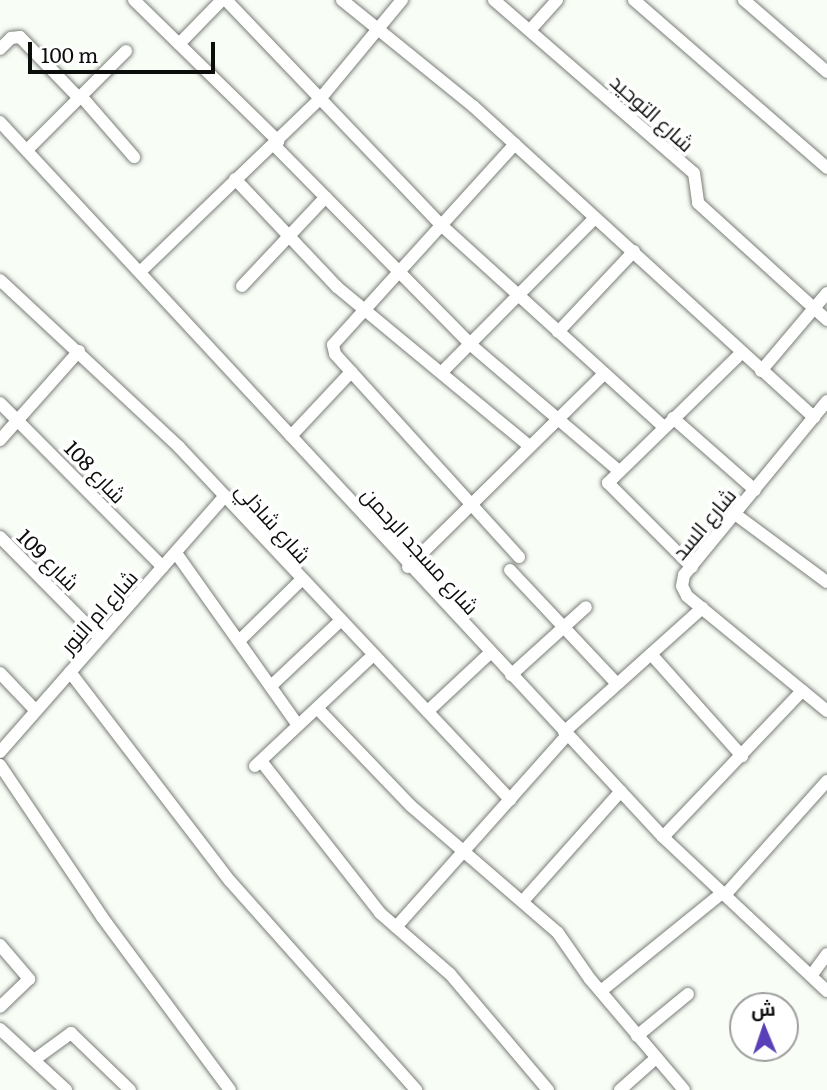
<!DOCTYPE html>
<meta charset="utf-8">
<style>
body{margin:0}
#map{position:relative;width:827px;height:1090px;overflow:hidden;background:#f8fdf6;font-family:Literata,Cairo,serif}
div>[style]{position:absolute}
.roads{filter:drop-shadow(0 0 2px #797e77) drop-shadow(0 0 2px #797e77)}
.street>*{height:12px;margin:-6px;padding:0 6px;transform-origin:6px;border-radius:6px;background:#fff}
span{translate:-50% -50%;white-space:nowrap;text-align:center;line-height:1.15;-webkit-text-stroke:7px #fff;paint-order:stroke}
.street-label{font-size:21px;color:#0c0e0c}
.north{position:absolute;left:729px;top:992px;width:70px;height:70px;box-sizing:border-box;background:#fff;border:2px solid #9e9f9e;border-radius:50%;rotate:358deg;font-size:19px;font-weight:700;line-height:28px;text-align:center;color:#0c0e0c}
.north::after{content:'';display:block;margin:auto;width:24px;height:32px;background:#5a40b8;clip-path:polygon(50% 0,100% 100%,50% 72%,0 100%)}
.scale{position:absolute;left:28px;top:42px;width:187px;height:32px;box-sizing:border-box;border:4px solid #0c0e0c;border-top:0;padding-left:9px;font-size:21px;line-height:24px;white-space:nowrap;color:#0c0e0c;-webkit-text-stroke:5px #fff;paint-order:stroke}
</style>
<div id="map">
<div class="roads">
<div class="street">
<div style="left:134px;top:0;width:202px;rotate:44.4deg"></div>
<div style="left:226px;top:0;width:310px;rotate:46.3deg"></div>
<div style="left:440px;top:224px;width:302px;rotate:42.2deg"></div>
<div style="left:342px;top:0;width:169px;rotate:39deg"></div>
<div style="left:473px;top:106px;width:462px;rotate:42.4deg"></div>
<div style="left:494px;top:0;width:264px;rotate:40.9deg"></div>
<div style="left:694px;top:173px;width:30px;rotate:82deg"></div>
<div style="left:698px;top:203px;width:174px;rotate:42.2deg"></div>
<div style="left:634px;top:0;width:256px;rotate:41deg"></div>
<div style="left:744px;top:0;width:110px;rotate:40.9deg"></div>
<div style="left:531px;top:29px;width:39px;rotate:-48deg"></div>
<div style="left:179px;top:44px;width:62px;rotate:-45.7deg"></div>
<div style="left:0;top:49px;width:16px;rotate:-45deg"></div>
<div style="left:11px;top:38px;width:9px;rotate:-6deg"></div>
<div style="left:20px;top:37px;width:85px;rotate:46deg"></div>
<div style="left:81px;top:96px;width:81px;rotate:49deg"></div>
<div style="left:0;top:122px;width:975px;rotate:47.16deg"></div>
<div style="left:663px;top:837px;width:225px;rotate:43.2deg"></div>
<div style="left:515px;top:144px;width:271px;rotate:132.2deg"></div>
<div style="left:333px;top:345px;width:9px;rotate:77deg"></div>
<div style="left:335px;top:354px;width:274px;rotate:47.8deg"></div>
<div style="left:274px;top:145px;width:281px;rotate:45.4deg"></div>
<div style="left:471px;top:345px;width:194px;rotate:40.4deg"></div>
<div style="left:27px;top:150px;width:140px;rotate:-45deg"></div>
<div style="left:235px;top:179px;width:149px;rotate:46.6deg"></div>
<div style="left:337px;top:287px;width:249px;rotate:39.6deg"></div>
<div style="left:141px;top:271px;width:248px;rotate:-43.9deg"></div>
<div style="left:320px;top:99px;width:129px;rotate:-50.4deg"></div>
<div style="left:0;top:280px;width:245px;rotate:43deg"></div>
<div style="left:179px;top:447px;width:484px;rotate:46.8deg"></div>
<div style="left:242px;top:286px;width:122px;rotate:-46.7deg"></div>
<div style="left:558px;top:332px;width:111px;rotate:-46.8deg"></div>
<div style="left:761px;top:371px;width:102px;rotate:-49.8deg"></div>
<div style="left:442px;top:372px;width:216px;rotate:-45.2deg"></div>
<div style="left:827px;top:401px;width:225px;rotate:129.4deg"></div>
<div style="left:684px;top:575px;width:11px;rotate:100deg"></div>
<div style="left:682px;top:586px;width:11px;rotate:63deg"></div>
<div style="left:687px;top:596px;width:181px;rotate:39.4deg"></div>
<div style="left:0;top:403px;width:231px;rotate:45.2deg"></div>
<div style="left:673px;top:418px;width:109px;rotate:41.3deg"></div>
<div style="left:291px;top:436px;width:88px;rotate:-46.8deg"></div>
<div style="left:0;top:440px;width:119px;rotate:-48.4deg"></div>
<div style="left:735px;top:514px;width:114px;rotate:36.5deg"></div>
<div style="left:0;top:537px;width:142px;rotate:45.3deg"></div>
<div style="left:176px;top:553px;width:211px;rotate:54.7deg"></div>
<div style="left:408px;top:567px;width:275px;rotate:-44.6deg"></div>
<div style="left:692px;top:567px;width:119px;rotate:-135deg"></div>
<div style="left:608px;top:483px;width:186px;rotate:-44.3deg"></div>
<div style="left:510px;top:570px;width:156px;rotate:46.8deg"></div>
<div style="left:239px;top:641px;width:86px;rotate:-44.5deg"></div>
<div style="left:651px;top:654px;width:137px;rotate:48.3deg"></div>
<div style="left:70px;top:672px;width:263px;rotate:52.6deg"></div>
<div style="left:230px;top:881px;width:280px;rotate:48.3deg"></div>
<div style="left:0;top:673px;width:52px;rotate:46.5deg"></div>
<div style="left:511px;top:675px;width:101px;rotate:-42.2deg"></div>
<div style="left:271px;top:686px;width:95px;rotate:-43.3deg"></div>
<div style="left:317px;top:708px;width:136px;rotate:46.2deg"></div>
<div style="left:411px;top:806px;width:194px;rotate:40.8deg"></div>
<div style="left:558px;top:933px;width:56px;rotate:55.2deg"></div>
<div style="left:590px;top:979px;width:145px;rotate:49.7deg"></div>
<div style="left:428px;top:711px;width:85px;rotate:-43.1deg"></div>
<div style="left:564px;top:732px;width:186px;rotate:-41.9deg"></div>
<div style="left:0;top:752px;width:341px;rotate:-48.7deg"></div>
<div style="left:261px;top:761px;width:193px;rotate:51.9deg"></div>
<div style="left:380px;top:913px;width:93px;rotate:41.1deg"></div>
<div style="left:450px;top:974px;width:152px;rotate:49.8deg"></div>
<div style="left:0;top:765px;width:183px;rotate:56.1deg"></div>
<div style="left:102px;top:917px;width:215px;rotate:53.5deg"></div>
<div style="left:255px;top:766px;width:162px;rotate:-43.2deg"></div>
<div style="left:663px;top:837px;width:202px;rotate:-46.4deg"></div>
<div style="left:725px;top:895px;width:153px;rotate:-48.2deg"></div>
<div style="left:523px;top:901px;width:147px;rotate:-48.3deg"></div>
<div style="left:396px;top:927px;width:257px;rotate:-48.3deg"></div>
<div style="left:0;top:945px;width:45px;rotate:49.5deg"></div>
<div style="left:29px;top:979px;width:40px;rotate:136deg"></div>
<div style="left:811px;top:976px;width:27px;rotate:-54deg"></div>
<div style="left:601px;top:991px;width:156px;rotate:-39deg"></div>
<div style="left:0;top:1029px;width:90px;rotate:42.7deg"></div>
<div style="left:637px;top:1036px;width:66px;rotate:-39.5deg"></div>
<div style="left:34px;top:1060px;width:46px;rotate:-36.1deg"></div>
<div style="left:71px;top:1033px;width:82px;rotate:44deg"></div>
<div style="left:620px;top:1090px;width:48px;rotate:-41.6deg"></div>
</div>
</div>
<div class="street-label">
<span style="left:653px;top:112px;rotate:42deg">شارع التوحيد</span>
<span style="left:96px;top:471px;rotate:46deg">شارع 108</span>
<span style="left:274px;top:522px;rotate:48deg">شارع شاذلي</span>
<span style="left:703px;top:523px;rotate:-50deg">شارع السد</span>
<span style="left:421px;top:550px;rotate:48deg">شارع مسجد الرحمن</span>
<span style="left:49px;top:559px;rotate:45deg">شارع 109</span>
<span style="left:98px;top:611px;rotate:-48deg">شارع ام النور</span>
</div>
<div class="north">ش</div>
<div class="scale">100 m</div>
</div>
